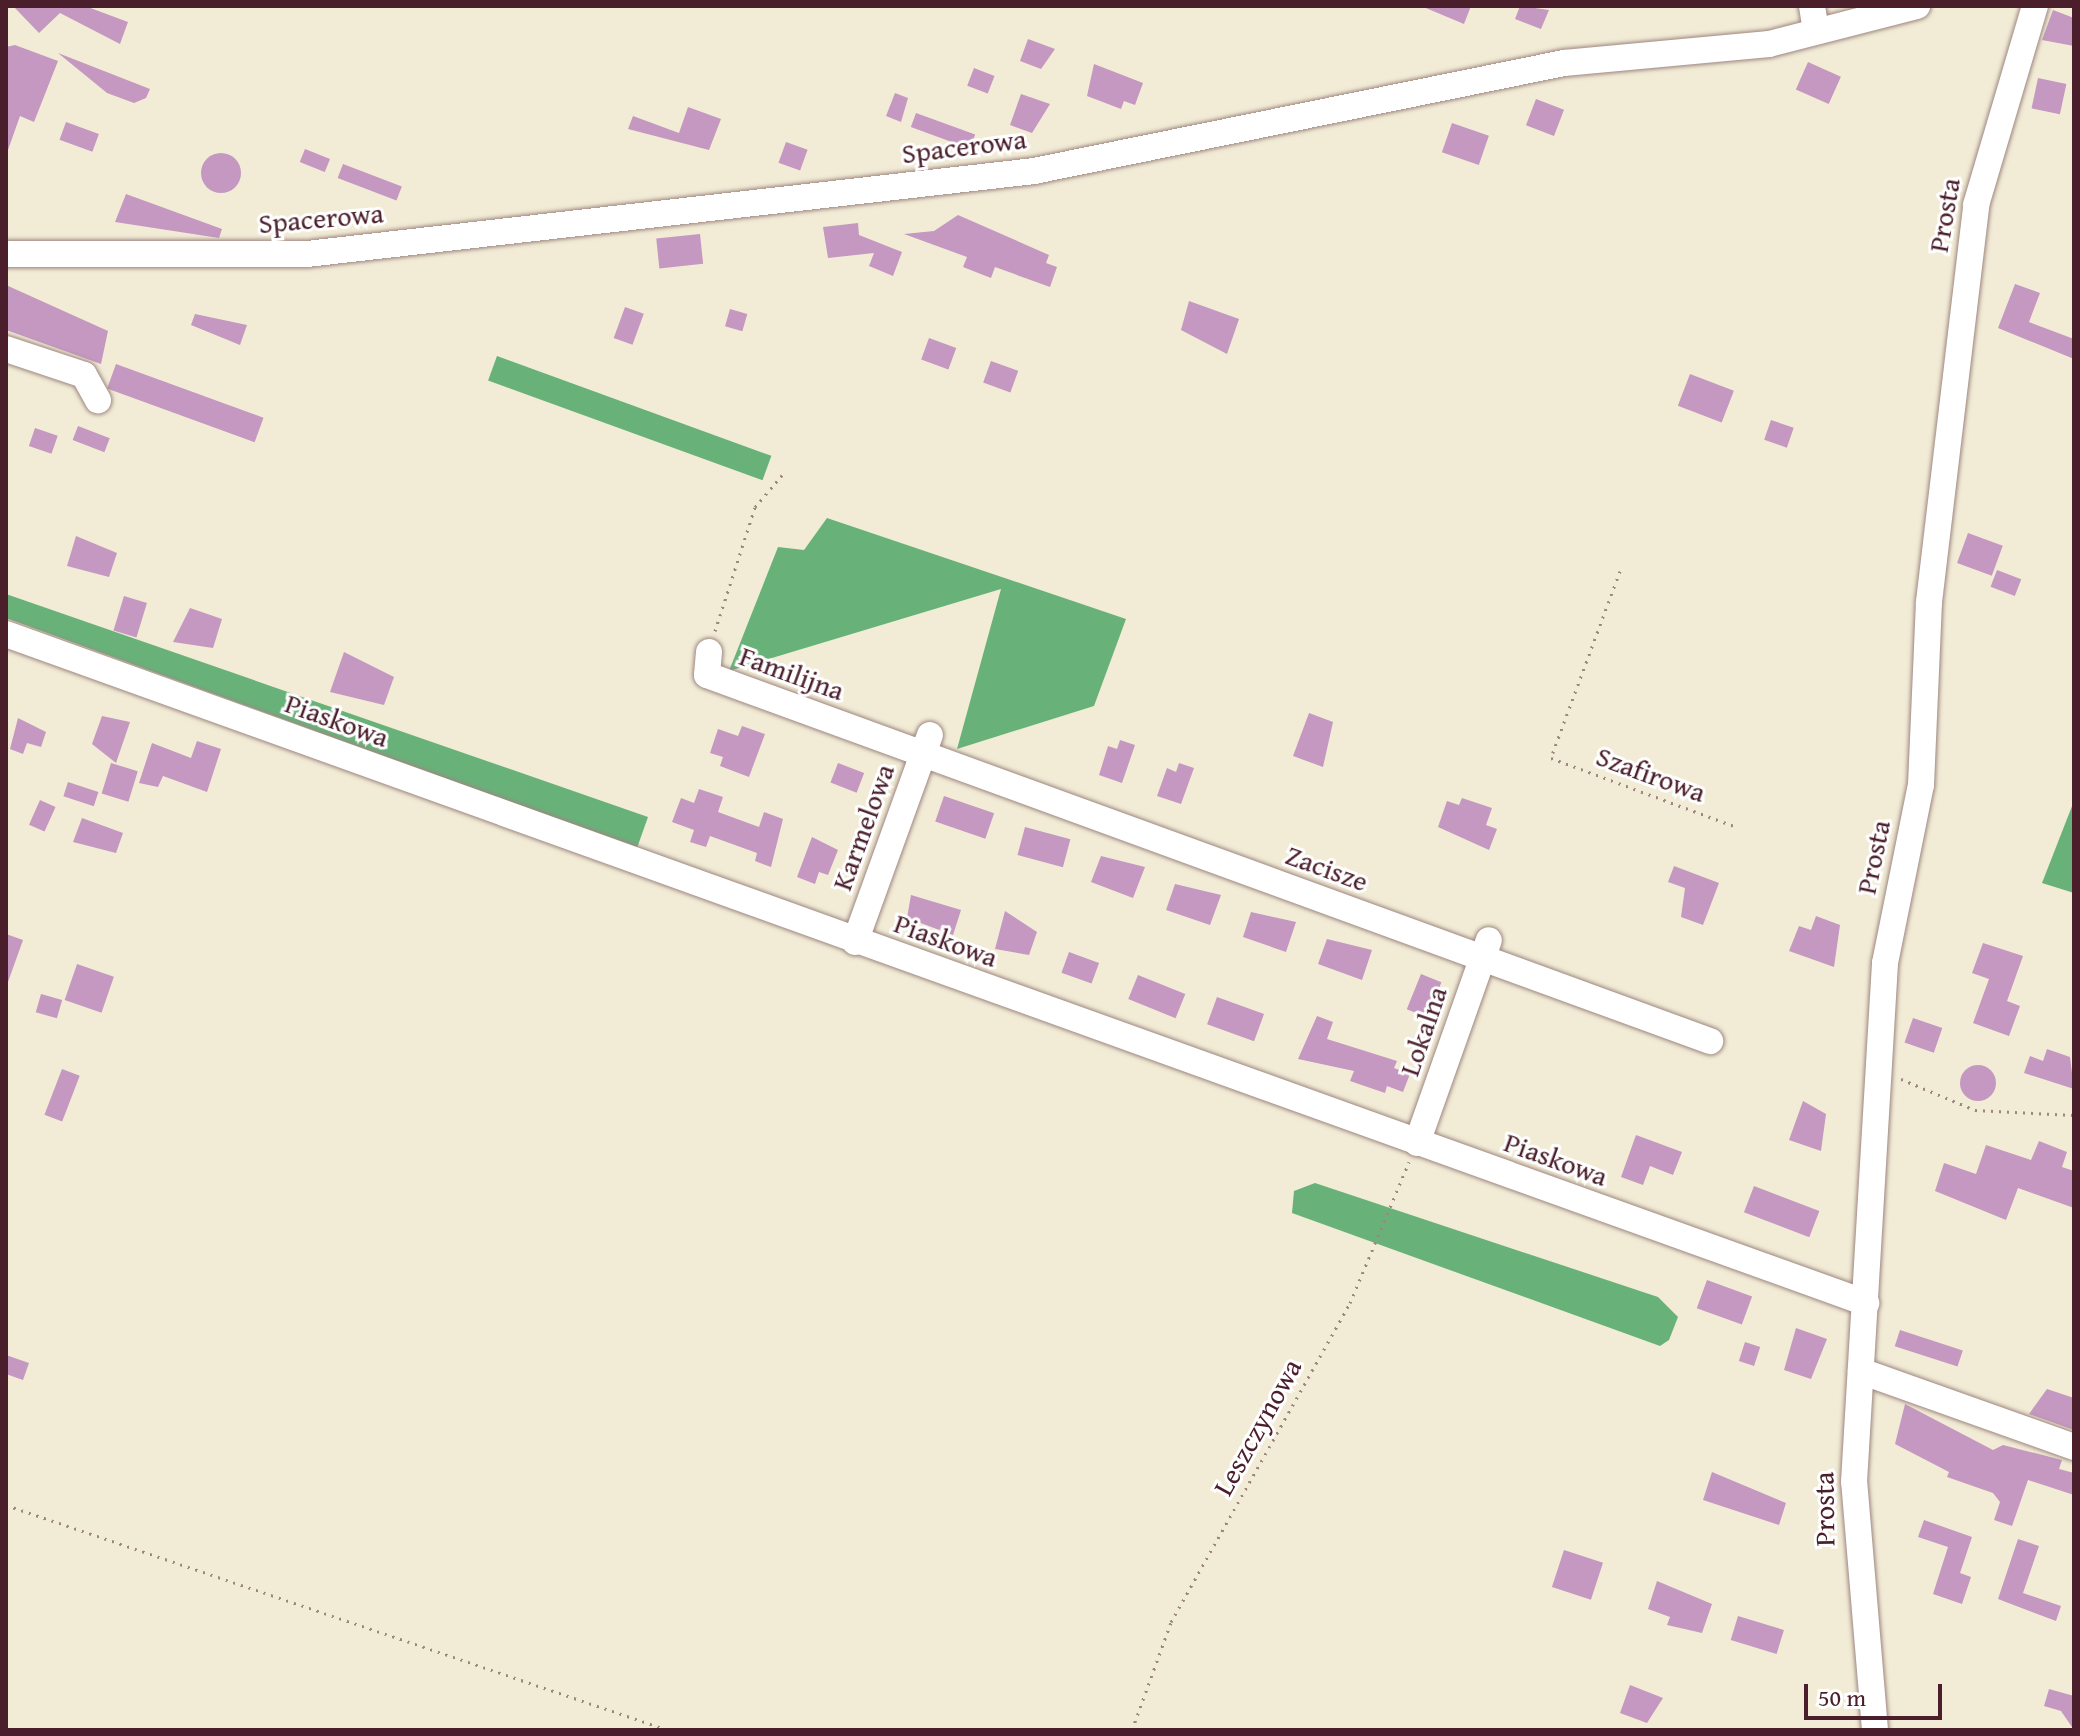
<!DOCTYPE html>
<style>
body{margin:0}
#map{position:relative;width:2080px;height:1736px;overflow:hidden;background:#f2ecd6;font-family:"Gentium Book Plus",serif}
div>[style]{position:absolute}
.forest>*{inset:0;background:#68b27a;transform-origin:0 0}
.building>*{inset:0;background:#c498c0;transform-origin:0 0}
.round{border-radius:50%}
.path>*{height:3px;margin-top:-1.5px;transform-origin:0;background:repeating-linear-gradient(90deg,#9e8680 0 2px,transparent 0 8px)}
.roads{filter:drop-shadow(0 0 2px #9e8680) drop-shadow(0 0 2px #9e8680)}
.minor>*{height:26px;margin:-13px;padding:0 13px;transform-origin:13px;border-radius:13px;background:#fff}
span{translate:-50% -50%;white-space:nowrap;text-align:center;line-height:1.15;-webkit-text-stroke:6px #fff;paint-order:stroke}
.street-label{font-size:28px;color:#4a1f2b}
.frame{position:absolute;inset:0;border:8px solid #4a1f2b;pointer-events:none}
.scale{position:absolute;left:1804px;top:1684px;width:138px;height:36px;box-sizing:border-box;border:4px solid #4a1f2b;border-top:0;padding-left:10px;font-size:24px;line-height:28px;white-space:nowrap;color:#4a1f2b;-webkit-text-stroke:6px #fff;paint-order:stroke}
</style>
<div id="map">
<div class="forest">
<div style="left:497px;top:356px;width:292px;height:26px;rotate:20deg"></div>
<div style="clip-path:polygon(827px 518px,1126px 619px,1094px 706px,957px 749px,1001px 589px,729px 671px,778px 547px,804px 550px)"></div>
<div style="clip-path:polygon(6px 594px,648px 817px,637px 848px,6px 618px)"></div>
<div style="clip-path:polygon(2074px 801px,2074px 893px,2042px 883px)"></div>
<div style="clip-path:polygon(1315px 1183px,1658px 1297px,1678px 1317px,1669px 1340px,1660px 1346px,1292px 1213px,1294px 1191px)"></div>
</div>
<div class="building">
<div style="clip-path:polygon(13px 6px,85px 6px,128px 22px,120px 44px,60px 13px,39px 33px)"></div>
<div style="clip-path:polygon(1421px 6px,1471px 6px,1464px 24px)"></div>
<div style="clip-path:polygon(1520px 6px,1549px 10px,1541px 29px,1515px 19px)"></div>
<div style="clip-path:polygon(2053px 10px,2074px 18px,2074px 46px,2042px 40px)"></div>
<div style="clip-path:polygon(1028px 39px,1055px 49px,1041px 69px,1020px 61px)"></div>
<div style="clip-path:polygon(15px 45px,58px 61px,34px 122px,20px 116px,8px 150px,6px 47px)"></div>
<div style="clip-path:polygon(58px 53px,150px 89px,146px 98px,134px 103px,107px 93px)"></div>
<div style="left:1808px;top:62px;width:36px;height:30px;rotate:24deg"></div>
<div style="clip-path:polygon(1094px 64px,1143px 83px,1135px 105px,1124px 101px,1121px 109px,1087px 96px)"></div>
<div style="left:974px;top:68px;width:22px;height:19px;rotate:21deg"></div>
<div style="left:2038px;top:78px;width:29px;height:31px;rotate:12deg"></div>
<div style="clip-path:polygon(895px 93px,908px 98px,901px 122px,886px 116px)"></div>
<div style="clip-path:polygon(1021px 94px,1050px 104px,1032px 133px,1010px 125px)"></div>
<div style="left:1536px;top:99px;width:30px;height:28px;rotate:21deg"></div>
<div style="clip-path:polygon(688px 107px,721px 119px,709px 150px,628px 129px,633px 116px,679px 133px)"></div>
<div style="left:916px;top:113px;width:63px;height:15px;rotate:20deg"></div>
<div style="left:66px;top:122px;width:35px;height:19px;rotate:20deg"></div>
<div style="left:1452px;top:123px;width:39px;height:31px;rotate:19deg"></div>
<div style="left:786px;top:142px;width:23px;height:22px;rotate:20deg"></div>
<div style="left:305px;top:149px;width:27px;height:14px;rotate:22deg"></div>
<div class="round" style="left:201px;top:153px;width:40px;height:40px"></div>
<div style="left:343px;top:164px;width:63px;height:15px;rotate:21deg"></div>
<div style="clip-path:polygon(126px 194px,222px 229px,219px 238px,115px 222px)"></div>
<div style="clip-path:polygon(958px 215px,1049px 255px,1046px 263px,1057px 267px,1050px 287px,995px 267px,991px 278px,963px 267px,967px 257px,904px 234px,934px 231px)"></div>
<div style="clip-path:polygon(858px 223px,859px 235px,902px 252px,893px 276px,869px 266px,874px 253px,828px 258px,823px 227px)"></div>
<div style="left:700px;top:234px;width:30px;height:44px;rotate:84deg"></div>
<div style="clip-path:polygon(2015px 284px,2040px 293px,2029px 322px,2074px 339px,2074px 359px,1998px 328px)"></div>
<div style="clip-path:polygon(6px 285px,108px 331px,101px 364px,6px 330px)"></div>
<div style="clip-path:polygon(1189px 301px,1239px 319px,1227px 354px,1181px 330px)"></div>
<div style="left:625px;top:307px;width:20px;height:33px;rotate:20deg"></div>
<div style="left:730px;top:309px;width:18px;height:18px;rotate:16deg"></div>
<div style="clip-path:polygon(195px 314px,247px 325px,240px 345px,191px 325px)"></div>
<div style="left:929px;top:338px;width:29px;height:23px;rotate:20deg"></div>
<div style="left:991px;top:361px;width:29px;height:23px;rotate:20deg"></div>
<div style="left:116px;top:364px;width:157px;height:26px;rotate:20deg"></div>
<div style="left:1690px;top:374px;width:47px;height:34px;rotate:21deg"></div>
<div style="left:1771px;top:420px;width:24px;height:21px;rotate:19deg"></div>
<div style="left:78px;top:426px;width:34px;height:15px;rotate:21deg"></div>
<div style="left:35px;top:428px;width:24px;height:19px;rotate:19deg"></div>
<div style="left:1968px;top:533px;width:37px;height:32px;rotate:20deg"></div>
<div style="clip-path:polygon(76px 536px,117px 553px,109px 577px,67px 566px)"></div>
<div style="left:1997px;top:570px;width:26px;height:18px;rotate:21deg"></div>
<div style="left:124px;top:596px;width:24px;height:36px;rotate:17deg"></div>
<div style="clip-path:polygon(190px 608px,222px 619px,213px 648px,173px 642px)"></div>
<div style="clip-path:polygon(344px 652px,394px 677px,384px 705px,330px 692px)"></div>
<div style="clip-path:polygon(1309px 713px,1333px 722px,1323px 767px,1293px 756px)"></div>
<div style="clip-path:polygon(102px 716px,130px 722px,116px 763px,92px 744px)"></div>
<div style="clip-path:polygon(18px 718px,46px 732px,41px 747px,27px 743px,23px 754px,10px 749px)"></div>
<div style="clip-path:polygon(742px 726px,765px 734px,749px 777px,720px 766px,723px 757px,710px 753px,718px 729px,738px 736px)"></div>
<div style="clip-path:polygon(1120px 740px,1135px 745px,1122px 783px,1099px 775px,1108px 746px,1117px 749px)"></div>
<div style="clip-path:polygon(197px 741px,221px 749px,207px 792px,163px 776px,158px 787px,139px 783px,152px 743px,191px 758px)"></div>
<div style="left:111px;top:763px;width:28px;height:32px;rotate:17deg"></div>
<div style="left:838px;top:763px;width:28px;height:21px;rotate:21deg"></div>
<div style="clip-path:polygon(1179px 763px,1194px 768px,1181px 804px,1157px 796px,1167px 768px,1176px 772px)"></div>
<div style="left:68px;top:782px;width:32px;height:15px;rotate:18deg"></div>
<div style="clip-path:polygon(699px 789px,723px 797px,718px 812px,759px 827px,764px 812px,783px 819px,771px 867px,755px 861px,757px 853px,710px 836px,706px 847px,690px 842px,694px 830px,672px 822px,681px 798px,694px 803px)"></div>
<div style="left:944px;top:796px;width:53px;height:27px;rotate:19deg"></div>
<div style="clip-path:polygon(1462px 798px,1492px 808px,1486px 825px,1497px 829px,1489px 850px,1438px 827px,1447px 801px,1459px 805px)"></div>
<div style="left:40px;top:800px;width:17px;height:27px;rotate:24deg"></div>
<div style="clip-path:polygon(82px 818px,123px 833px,116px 853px,73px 842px)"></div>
<div style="left:1025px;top:827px;width:47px;height:29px;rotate:15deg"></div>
<div style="clip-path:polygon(812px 837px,838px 850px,828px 875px,819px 872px,815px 884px,797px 877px)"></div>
<div style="clip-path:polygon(1101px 856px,1145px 867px,1133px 898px,1091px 882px)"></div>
<div style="clip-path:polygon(1674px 866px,1719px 883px,1703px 925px,1681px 917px,1685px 888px,1668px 882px)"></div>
<div style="clip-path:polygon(1175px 884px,1221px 895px,1210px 925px,1166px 910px)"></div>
<div style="clip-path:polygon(911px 895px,961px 910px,953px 935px,907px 918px)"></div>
<div style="clip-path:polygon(1005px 911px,1037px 932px,1029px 955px,995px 949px)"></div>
<div style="clip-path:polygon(1251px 912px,1296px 922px,1286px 952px,1243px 937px)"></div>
<div style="clip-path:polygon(1816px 916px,1840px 925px,1834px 967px,1789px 951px,1799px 926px,1811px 930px)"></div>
<div style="clip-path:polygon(6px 934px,23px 940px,8px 982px,6px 981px)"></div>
<div style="clip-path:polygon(1327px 939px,1372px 950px,1362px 980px,1318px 964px)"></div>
<div style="clip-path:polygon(1983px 943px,2023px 956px,2007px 1001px,2020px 1006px,2009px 1036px,1973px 1023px,1989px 979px,1972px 973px)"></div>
<div style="left:1069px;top:952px;width:32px;height:22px;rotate:20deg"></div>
<div style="left:77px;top:964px;width:39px;height:38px;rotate:19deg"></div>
<div style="left:1421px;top:974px;width:22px;height:38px;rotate:22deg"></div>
<div style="left:1138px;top:975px;width:51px;height:26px;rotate:22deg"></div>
<div style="left:41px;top:994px;width:22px;height:19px;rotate:16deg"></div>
<div style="left:1217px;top:997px;width:50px;height:29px;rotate:20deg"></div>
<div style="clip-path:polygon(1317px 1016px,1333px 1022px,1327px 1039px,1397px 1061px,1394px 1068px,1410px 1074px,1403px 1092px,1387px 1086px,1385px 1093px,1350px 1081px,1354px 1071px,1298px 1059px)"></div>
<div style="left:1913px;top:1018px;width:31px;height:26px;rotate:19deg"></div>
<div style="clip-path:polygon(2047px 1049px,2070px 1057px,2074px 1089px,2024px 1073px,2030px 1056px,2043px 1061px)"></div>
<div class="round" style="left:1960px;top:1065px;width:36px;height:36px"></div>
<div style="left:62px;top:1069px;width:19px;height:49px;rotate:21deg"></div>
<div style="clip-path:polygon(1803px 1101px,1826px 1114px,1821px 1151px,1789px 1140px)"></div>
<div style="clip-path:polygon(1636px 1135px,1682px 1152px,1673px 1175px,1650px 1166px,1643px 1185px,1621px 1177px)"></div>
<div style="clip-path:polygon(2039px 1141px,2067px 1152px,2062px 1167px,2074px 1171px,2074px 1208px,2018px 1188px,2006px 1220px,1935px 1191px,1944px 1163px,1976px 1174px,1986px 1145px,2031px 1160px)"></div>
<div style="left:1754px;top:1186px;width:70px;height:28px;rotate:21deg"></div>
<div style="left:1707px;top:1280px;width:48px;height:30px;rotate:20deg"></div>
<div style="clip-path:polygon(1796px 1328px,1827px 1339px,1811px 1379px,1784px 1370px)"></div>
<div style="left:1900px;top:1330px;width:66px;height:17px;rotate:18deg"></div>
<div style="left:1745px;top:1342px;width:16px;height:20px;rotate:18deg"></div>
<div style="clip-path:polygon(6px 1355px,29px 1363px,23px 1380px,6px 1374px)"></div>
<div style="clip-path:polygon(2047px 1389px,2074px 1398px,2074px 1430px,2029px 1414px)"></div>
<div style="clip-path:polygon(1905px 1404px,1993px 1450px,2003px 1445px,2062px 1460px,2059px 1469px,2074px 1473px,2074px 1495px,2028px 1480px,2012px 1526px,1994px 1520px,2000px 1502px,1993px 1493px,1947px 1477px,1949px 1472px,1895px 1444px)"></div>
<div style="clip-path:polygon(1712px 1472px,1786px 1503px,1779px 1525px,1703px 1500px)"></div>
<div style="clip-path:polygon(1924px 1520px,1972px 1537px,1960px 1573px,1971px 1577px,1962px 1604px,1933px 1594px,1948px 1547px,1918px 1537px)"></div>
<div style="clip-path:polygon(2018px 1539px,2039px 1546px,2023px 1593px,2061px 1606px,2056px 1621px,1998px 1599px)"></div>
<div style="left:1564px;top:1550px;width:41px;height:39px;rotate:18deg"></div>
<div style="clip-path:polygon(1657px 1581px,1712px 1604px,1702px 1633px,1667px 1625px,1670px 1617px,1648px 1609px)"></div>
<div style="left:1738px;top:1616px;width:48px;height:25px;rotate:17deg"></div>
<div style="clip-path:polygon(1630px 1685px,1663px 1698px,1647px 1723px,1620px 1713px)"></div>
<div style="clip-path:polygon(2049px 1689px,2074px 1696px,2074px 1730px,2061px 1711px,2044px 1706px)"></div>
</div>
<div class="path">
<div style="left:1620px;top:571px;width:199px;rotate:110.3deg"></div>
<div style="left:1551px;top:758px;width:198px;rotate:20.4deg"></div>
<div style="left:715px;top:631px;width:130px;rotate:-72.1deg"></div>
<div style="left:755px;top:507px;width:42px;rotate:-49.8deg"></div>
<div style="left:1901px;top:1079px;width:80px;rotate:22.7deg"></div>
<div style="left:1975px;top:1110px;width:99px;rotate:2.9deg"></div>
<div style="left:6px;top:1505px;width:699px;rotate:18.77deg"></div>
<div style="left:1132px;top:1730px;width:115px;rotate:-70.1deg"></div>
<div style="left:1171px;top:1622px;width:366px;rotate:-60.7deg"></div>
<div style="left:1350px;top:1303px;width:153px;rotate:-67.3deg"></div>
</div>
<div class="roads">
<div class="minor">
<div style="left:1812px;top:6px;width:25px;rotate:81deg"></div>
<div style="left:6px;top:254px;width:301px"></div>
<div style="left:307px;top:254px;width:732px;rotate:-6.51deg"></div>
<div style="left:1034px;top:171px;width:541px;rotate:-11.52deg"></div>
<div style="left:1564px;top:63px;width:206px;rotate:-5.3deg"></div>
<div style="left:1769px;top:44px;width:153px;rotate:-14.4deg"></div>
<div style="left:6px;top:349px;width:82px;rotate:18.4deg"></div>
<div style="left:84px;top:375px;width:29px;rotate:61deg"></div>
<div style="left:6px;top:634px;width:1977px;rotate:19.78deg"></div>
<div style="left:709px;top:652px;width:23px;rotate:95deg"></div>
<div style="left:707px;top:675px;width:1068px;rotate:20.05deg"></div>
<div style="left:855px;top:942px;width:220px;rotate:-70.1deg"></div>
<div style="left:1417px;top:1143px;width:215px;rotate:-70.5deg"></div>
<div style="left:1861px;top:1371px;width:226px;rotate:19.6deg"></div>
<div style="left:1875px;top:1730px;width:249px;rotate:-94.8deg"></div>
<div style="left:1854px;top:1482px;width:520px;rotate:-86.58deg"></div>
<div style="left:1885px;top:963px;width:182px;rotate:-78.6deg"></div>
<div style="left:1921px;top:785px;width:183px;rotate:-87.5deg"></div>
<div style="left:1929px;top:602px;width:400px;rotate:-83.2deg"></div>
<div style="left:1976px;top:205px;width:208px;rotate:-73.5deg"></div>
</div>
</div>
<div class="street-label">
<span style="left:964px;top:146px;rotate:-7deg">Spacerowa</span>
<span style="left:1944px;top:215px;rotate:-80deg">Prosta</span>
<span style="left:321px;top:218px;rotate:-5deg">Spacerowa</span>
<span style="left:792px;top:673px;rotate:20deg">Familijna</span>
<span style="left:337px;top:720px;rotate:20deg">Piaskowa</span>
<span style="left:1651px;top:774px;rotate:20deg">Szafirowa</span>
<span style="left:863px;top:827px;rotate:-70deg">Karmelowa</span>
<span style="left:1873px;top:857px;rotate:-78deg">Prosta</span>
<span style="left:1327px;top:868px;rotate:20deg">Zacisze</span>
<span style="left:946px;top:940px;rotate:20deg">Piaskowa</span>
<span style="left:1423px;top:1031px;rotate:-71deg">Lokalna</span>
<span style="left:1556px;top:1159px;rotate:20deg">Piaskowa</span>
<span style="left:1257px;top:1427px;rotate:-61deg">Leszczynowa</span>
<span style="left:1824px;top:1509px;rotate:-91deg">Prosta</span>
</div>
<div class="frame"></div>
<div class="scale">50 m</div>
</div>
